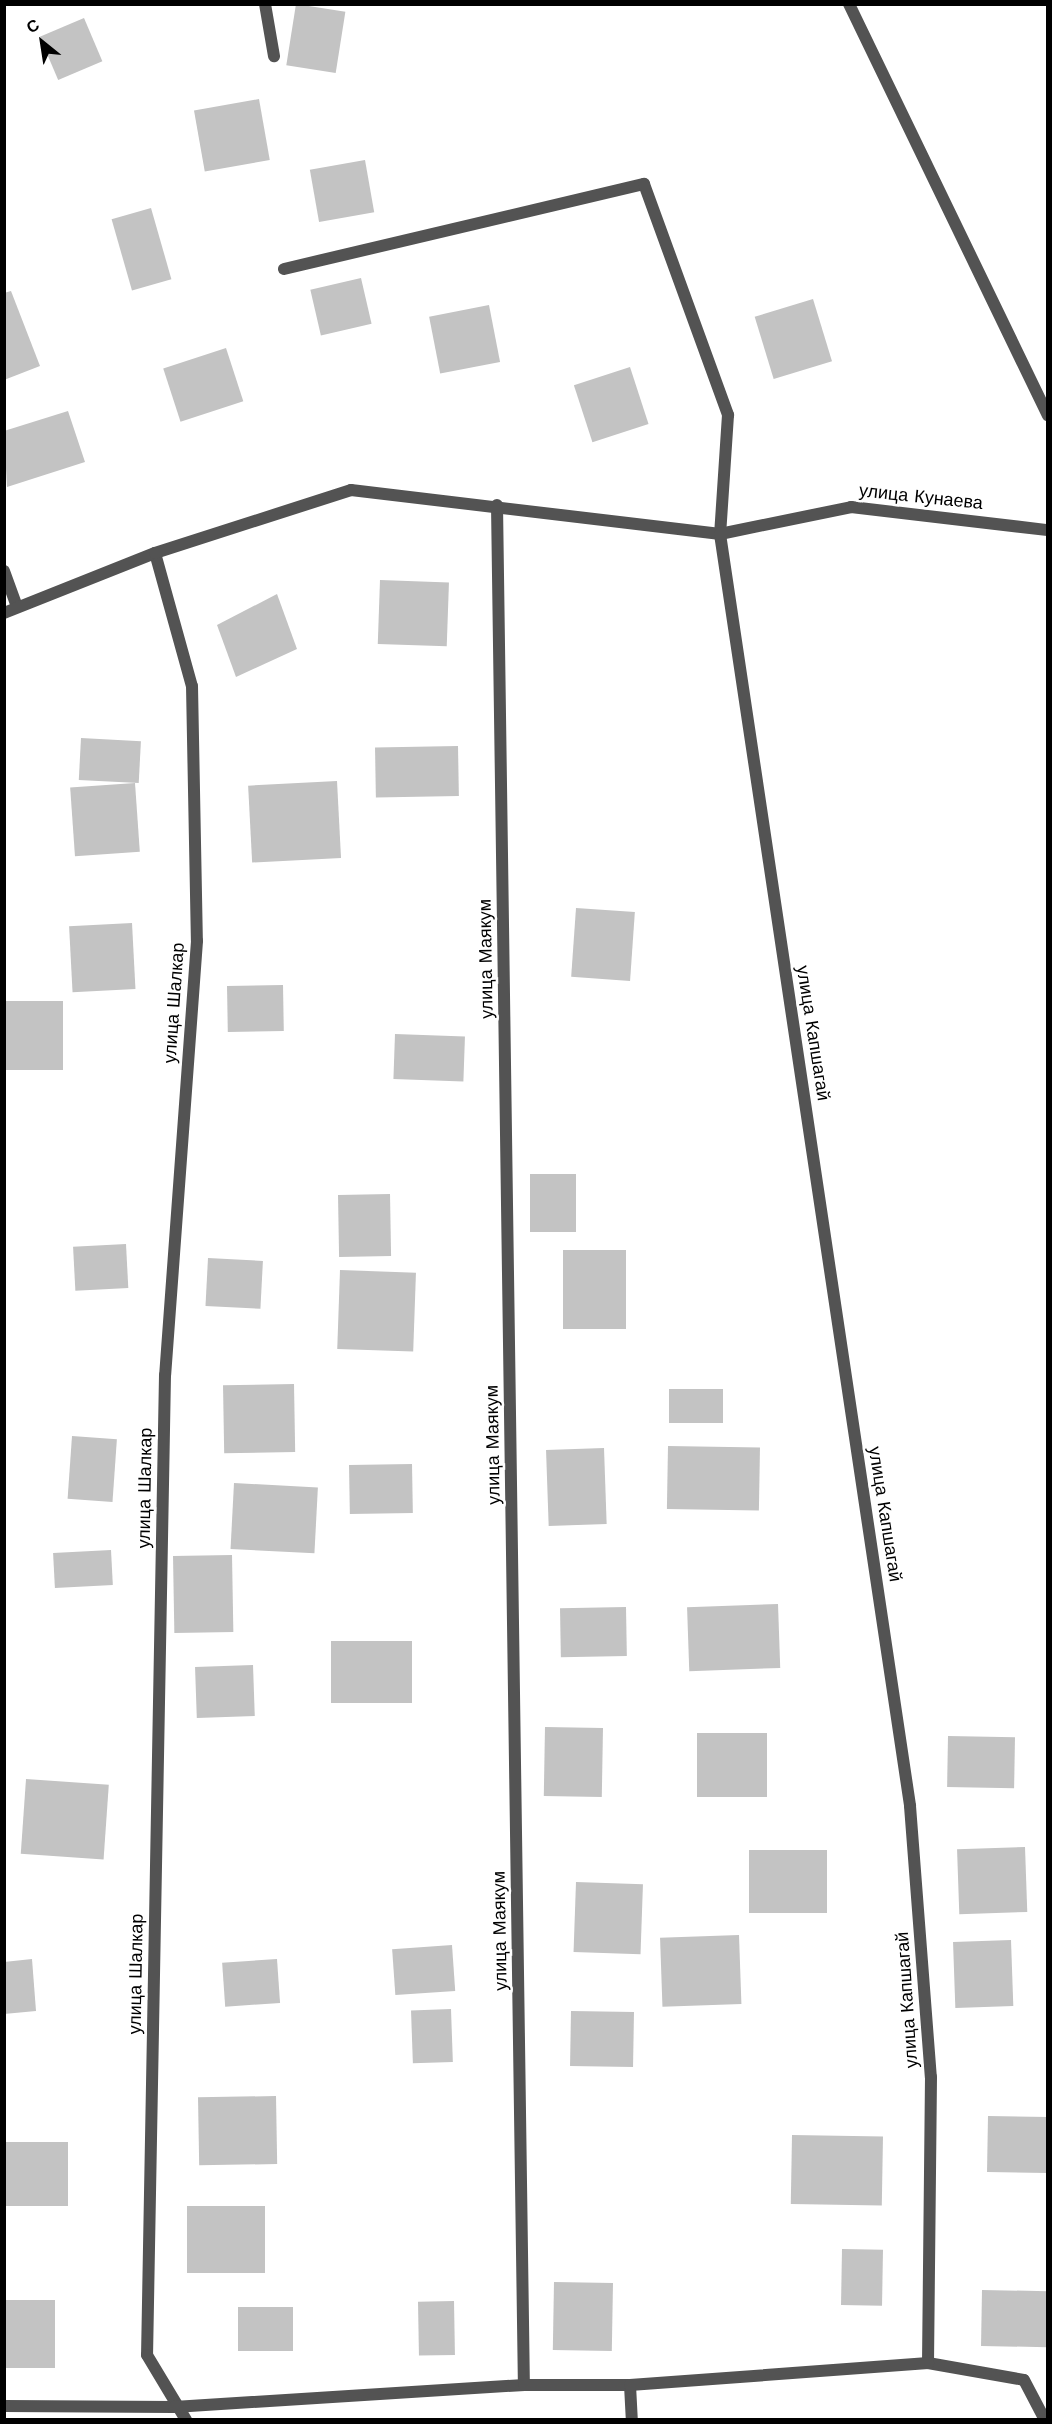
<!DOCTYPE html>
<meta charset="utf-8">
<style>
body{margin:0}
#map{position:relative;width:1052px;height:2424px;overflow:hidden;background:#fff;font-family:"Work Sans",sans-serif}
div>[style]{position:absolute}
.building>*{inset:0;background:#c3c3c3;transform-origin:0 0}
.lane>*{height:12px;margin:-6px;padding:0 6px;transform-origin:6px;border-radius:6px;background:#535353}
.street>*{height:12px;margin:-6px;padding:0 6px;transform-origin:6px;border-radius:6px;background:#535353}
span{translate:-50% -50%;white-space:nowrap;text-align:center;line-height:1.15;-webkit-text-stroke:5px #fff;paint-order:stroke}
.street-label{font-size:18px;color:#000}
.frame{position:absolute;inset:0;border:6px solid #000;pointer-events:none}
.north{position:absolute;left:12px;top:12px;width:60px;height:60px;-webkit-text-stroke:4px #fff;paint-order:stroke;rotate:330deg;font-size:16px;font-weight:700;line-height:24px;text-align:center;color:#000}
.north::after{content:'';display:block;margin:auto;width:21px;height:27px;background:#000;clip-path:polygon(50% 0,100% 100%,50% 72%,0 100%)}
</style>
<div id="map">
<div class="building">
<div style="left:296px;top:4px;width:50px;height:62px;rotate:9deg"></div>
<div style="left:84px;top:18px;width:47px;height:48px;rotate:67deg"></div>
<div style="left:259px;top:99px;width:62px;height:66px;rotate:80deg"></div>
<div style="left:365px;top:160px;width:53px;height:56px;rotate:80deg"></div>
<div style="left:151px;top:208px;width:74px;height:41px;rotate:74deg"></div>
<div style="left:361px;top:278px;width:47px;height:52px;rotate:77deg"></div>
<div style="clip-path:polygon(11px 291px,40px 366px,4px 380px,4px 293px)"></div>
<div style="left:813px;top:299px;width:65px;height:61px;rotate:73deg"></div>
<div style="left:489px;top:305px;width:58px;height:61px;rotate:79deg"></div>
<div style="left:226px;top:348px;width:56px;height:66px;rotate:72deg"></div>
<div style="left:630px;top:367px;width:60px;height:59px;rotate:72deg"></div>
<div style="clip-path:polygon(68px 411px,85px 462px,7px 487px,4px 431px)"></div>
<div style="left:380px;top:580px;width:69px;height:64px;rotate:2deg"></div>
<div style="clip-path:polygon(277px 594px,297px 649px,236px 677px,217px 625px)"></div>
<div style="left:81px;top:738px;width:60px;height:42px;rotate:3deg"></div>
<div style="left:458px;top:746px;width:50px;height:83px;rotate:89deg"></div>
<div style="left:337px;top:781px;width:77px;height:89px;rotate:87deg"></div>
<div style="left:135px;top:783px;width:69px;height:65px;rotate:86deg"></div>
<div style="left:576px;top:908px;width:59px;height:69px;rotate:4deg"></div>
<div style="left:132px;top:923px;width:66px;height:63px;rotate:87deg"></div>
<div style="left:283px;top:985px;width:46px;height:56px;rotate:89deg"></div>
<div style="left:4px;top:1001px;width:59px;height:69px"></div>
<div style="left:395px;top:1034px;width:70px;height:45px;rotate:2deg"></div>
<div style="left:530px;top:1174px;width:46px;height:58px"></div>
<div style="left:390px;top:1194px;width:62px;height:52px;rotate:89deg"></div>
<div style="left:126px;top:1244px;width:44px;height:53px;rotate:87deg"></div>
<div style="left:563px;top:1250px;width:63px;height:79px"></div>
<div style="left:208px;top:1258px;width:55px;height:48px;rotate:3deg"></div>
<div style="left:340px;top:1270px;width:76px;height:79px;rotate:2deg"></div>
<div style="left:294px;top:1384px;width:68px;height:71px;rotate:89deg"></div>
<div style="left:723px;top:1389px;width:34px;height:54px;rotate:90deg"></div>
<div style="left:72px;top:1436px;width:45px;height:63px;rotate:4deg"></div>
<div style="left:668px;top:1446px;width:92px;height:63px;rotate:1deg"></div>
<div style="left:604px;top:1448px;width:76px;height:58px;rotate:88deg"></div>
<div style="left:412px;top:1464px;width:49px;height:63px;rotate:89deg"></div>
<div style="left:234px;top:1483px;width:84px;height:66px;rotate:3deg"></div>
<div style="left:111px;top:1550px;width:35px;height:58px;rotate:87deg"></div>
<div style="left:232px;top:1555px;width:77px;height:59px;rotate:89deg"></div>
<div style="left:778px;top:1604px;width:64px;height:91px;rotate:88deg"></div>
<div style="left:626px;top:1607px;width:49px;height:66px;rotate:89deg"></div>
<div style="left:412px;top:1641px;width:62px;height:81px;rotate:90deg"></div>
<div style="left:253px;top:1665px;width:51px;height:58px;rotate:88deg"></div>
<div style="left:545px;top:1727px;width:58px;height:69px;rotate:1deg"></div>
<div style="left:697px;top:1733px;width:70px;height:64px"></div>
<div style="left:948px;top:1736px;width:67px;height:51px;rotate:1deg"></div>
<div style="left:26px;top:1779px;width:83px;height:75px;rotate:4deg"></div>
<div style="left:1025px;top:1847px;width:65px;height:68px;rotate:88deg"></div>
<div style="left:749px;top:1850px;width:78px;height:63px"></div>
<div style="left:576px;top:1882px;width:67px;height:70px;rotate:2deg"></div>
<div style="left:739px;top:1935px;width:69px;height:79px;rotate:88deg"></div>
<div style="left:1011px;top:1940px;width:66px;height:58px;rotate:88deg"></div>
<div style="left:452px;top:1945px;width:46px;height:60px;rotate:86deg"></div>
<div style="clip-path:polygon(32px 1959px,36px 2011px,4px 2014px,4px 1962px)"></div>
<div style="left:277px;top:1959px;width:44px;height:55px;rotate:86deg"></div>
<div style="left:451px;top:2009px;width:53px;height:40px;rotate:88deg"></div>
<div style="left:571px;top:2011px;width:63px;height:55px;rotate:1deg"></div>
<div style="left:276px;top:2096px;width:68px;height:78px;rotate:89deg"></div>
<div style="left:988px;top:2116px;width:60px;height:56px;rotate:1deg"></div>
<div style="left:792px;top:2135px;width:91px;height:69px;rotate:1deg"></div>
<div style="left:4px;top:2142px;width:64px;height:64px"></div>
<div style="left:187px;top:2206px;width:78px;height:67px"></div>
<div style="left:842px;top:2249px;width:41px;height:56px;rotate:1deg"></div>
<div style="left:554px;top:2282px;width:59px;height:68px;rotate:1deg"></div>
<div style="left:982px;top:2290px;width:66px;height:56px;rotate:1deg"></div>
<div style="left:4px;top:2300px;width:51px;height:68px"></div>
<div style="left:454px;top:2301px;width:54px;height:36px;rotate:89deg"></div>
<div style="left:238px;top:2307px;width:55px;height:44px"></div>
</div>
<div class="lane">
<div style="left:265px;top:4px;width:53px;rotate:80.2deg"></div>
<div style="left:284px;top:269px;width:370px;rotate:-13.3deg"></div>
<div style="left:644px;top:184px;width:246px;rotate:70deg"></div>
<div style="left:728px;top:415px;width:119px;rotate:93.8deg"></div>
</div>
<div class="street">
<div style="left:849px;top:4px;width:457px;rotate:64.2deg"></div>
<div style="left:497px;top:505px;width:1880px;rotate:89.18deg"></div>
<div style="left:720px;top:534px;width:1286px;rotate:81.5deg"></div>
<div style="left:910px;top:1806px;width:272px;rotate:85.6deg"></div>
<div style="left:931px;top:2077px;width:286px;rotate:90.6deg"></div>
<div style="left:928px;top:2363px;width:97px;rotate:10deg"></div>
<div style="left:1024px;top:2380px;width:45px;rotate:62.3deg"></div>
<div style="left:155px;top:553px;width:138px;rotate:74.5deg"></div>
<div style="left:192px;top:686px;width:255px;rotate:88.9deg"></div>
<div style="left:197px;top:941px;width:435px;rotate:94.2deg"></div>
<div style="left:165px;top:1375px;width:980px;rotate:91.05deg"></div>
<div style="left:147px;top:2355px;width:76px;rotate:59deg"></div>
<div style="left:4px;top:571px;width:38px;rotate:70deg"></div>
<div style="left:4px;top:613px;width:162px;rotate:-21.7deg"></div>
<div style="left:155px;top:553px;width:206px;rotate:-17.8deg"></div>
<div style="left:351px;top:490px;width:372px;rotate:6.8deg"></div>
<div style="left:720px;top:534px;width:134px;rotate:-11.6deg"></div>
<div style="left:851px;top:507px;width:198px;rotate:6.7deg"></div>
<div style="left:630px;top:2385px;width:35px;rotate:87deg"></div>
<div style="left:4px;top:2406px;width:170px;rotate:0.3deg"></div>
<div style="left:174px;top:2407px;width:351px;rotate:-3.6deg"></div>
<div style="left:524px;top:2385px;width:106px"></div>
<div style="left:630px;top:2385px;width:299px;rotate:-4.2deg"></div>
</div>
<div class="street-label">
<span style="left:921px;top:497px;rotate:6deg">улица Кунаева</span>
<span style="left:486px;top:959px;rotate:-91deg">улица Маякум</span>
<span style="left:174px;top:1003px;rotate:-86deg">улица Шалкар</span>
<span style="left:813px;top:1033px;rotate:81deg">улица Капшагай</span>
<span style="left:493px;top:1445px;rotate:-91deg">улица Маякум</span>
<span style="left:145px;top:1488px;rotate:-89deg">улица Шалкар</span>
<span style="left:885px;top:1514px;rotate:81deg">улица Капшагай</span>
<span style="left:500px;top:1931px;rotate:-91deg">улица Маякум</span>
<span style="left:136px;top:1974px;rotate:-89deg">улица Шалкар</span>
<span style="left:907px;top:2000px;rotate:-94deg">улица Капшагай</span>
</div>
<div class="frame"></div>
<div class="north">С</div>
</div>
